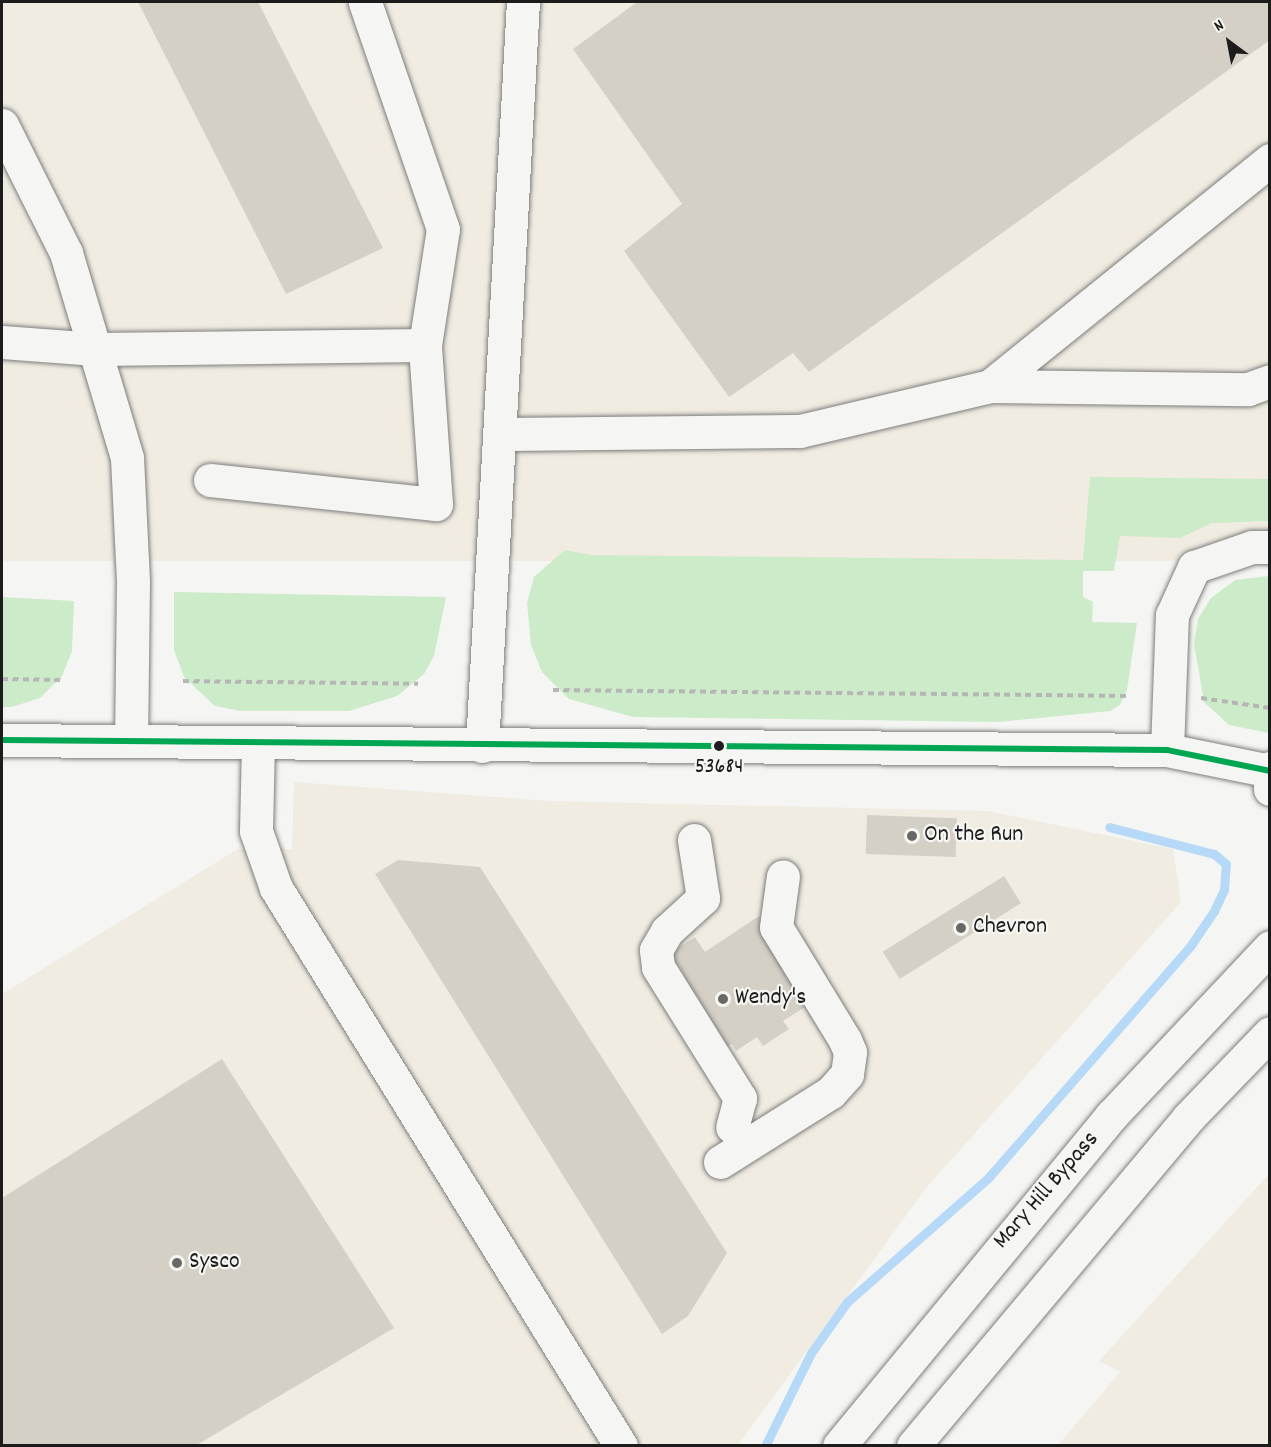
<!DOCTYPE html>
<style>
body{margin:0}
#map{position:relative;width:1271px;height:1447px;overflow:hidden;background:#f5f5f3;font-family:Dekko,sans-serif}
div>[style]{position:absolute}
.built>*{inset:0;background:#f0ece1;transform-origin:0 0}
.green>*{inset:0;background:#ccebc9}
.stream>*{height:9px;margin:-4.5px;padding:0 4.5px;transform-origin:4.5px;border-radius:4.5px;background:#b5d9f6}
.building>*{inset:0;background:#d5d0c6;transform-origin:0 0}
.path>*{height:4px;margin-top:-2px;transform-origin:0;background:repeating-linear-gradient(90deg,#b6b6b5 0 6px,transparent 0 10.5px)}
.roads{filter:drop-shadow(0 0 2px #7e7e7d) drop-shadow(0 0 2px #7e7e7d)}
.minor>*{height:33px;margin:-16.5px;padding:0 16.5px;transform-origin:16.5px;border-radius:16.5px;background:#f5f5f3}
.major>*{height:33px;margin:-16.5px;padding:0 16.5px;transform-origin:16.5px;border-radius:16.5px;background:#f5f5f3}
.highway>*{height:33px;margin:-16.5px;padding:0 16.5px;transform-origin:16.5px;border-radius:16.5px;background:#f5f5f3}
.bus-1>*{height:6px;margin:-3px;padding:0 3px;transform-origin:3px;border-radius:3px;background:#00a651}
.dots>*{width:16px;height:16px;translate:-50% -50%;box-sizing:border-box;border:3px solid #f6f6f2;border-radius:50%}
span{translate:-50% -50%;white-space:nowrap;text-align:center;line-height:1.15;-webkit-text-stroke:4.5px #f6f6f2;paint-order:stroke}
.bus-label{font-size:22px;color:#1c1c1c}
.poi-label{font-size:24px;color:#1c1c1c}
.left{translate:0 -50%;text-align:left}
.street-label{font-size:24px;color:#1c1c1c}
.frame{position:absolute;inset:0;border:3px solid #1c1c1c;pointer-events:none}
.north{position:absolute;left:1199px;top:12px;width:60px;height:60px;-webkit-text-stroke:4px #f6f6f2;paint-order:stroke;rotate:328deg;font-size:16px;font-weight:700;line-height:24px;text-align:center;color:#1c1c1c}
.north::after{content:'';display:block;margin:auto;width:21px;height:27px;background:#1c1c1c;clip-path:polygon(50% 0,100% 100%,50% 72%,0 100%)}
</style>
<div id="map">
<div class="built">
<div style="left:2px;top:2px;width:1267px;height:559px"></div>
<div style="clip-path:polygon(294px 782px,550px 801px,988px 811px,1173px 849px,1181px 902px,927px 1187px,738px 1445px,2px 1446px,2px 994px,238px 849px,292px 849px)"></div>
<div style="clip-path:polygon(1269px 1174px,1269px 1445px,1058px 1445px,1120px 1372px,1099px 1361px)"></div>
</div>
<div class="green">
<div style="clip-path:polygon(1090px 477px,1269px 479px,1269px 521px,1212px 523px,1180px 538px,1120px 536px,1114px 571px,1083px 571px,1083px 597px,1093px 602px,1092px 622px,1137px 623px,1127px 690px,1120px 705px,1110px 711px,997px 722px,633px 717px,569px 699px,542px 672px,531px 645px,527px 603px,534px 577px,565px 550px,591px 555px,1083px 560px)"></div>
<div style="clip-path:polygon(1269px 576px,1270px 576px,1269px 733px,1229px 725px,1204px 702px,1194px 644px,1198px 619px,1211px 598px,1235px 580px)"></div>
<div style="clip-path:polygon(174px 592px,446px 597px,434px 656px,424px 674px,397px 696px,349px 711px,240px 711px,215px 706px,184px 677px,174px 650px)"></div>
<div style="clip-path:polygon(2px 597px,74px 601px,72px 651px,62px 676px,40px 698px,12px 707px,2px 707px)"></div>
</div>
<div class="stream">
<div style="left:765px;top:1446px;width:104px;rotate:-63.7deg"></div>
<div style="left:811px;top:1353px;width:62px;rotate:-54.8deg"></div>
<div style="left:847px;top:1302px;width:188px;rotate:-41.3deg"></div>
<div style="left:988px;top:1178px;width:309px;rotate:-48.9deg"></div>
<div style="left:1191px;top:945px;width:41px;rotate:-55.9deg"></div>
<div style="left:1214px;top:911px;width:23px;rotate:-65deg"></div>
<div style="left:1224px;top:890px;width:26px;rotate:-86deg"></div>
<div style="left:1226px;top:864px;width:16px;rotate:-140deg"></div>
<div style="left:1214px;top:854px;width:108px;rotate:-165.6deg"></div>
</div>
<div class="building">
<div style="clip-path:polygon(138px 2px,258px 2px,383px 248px,286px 294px)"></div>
<div style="clip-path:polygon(637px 2px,1270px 2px,1270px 40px,809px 372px,793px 353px,729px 397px,624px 251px,682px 204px,573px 49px)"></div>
<div style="left:867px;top:815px;width:90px;height:39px;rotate:2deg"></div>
<div style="clip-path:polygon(398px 860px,480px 867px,727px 1253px,688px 1316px,662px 1334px,375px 874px)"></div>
<div style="left:1004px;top:876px;width:32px;height:143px;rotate:58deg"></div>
<div style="clip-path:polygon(759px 916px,807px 990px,798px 997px,805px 1007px,783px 1021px,789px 1029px,763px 1046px,757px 1037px,736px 1051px,732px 1044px,721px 1050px,677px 983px,686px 978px,670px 953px,695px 937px,705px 952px)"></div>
<div style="clip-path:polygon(222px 1059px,394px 1328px,195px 1446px,2px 1446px,2px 1198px)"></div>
</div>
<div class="path">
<div style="left:2px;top:679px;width:61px;rotate:0.9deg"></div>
<div style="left:183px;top:681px;width:235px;rotate:0.7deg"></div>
<div style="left:553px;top:690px;width:576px;rotate:0.6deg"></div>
<div style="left:1201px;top:698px;width:70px;rotate:8.2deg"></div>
</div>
<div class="roads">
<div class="minor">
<div style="left:2px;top:125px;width:143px;rotate:63.4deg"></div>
<div style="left:66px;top:253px;width:214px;rotate:73.4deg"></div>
<div style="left:127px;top:458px;width:124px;rotate:87.2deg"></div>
<div style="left:133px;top:582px;width:159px;rotate:90.7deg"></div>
<div style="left:2px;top:342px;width:94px;rotate:4.3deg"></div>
<div style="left:96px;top:349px;width:329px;rotate:-0.7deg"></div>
<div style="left:425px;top:345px;width:117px;rotate:-81.2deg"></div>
<div style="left:443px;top:229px;width:240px;rotate:-109deg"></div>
<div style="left:990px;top:386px;width:360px;rotate:-38.9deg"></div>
<div style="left:499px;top:434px;width:301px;rotate:-0.6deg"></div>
<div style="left:800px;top:431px;width:195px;rotate:-13.3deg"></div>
<div style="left:990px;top:386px;width:258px;rotate:0.7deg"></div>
<div style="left:1248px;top:389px;width:23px;rotate:-20deg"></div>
<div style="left:210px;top:480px;width:227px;rotate:6.1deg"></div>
<div style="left:436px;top:504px;width:159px;rotate:-94deg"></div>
<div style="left:258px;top:743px;width:88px;rotate:91.3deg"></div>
<div style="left:256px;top:831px;width:60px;rotate:70.7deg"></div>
<div style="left:276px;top:888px;width:656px;rotate:58.27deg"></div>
<div style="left:482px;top:746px;width:745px;rotate:-86.85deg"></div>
<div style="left:1167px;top:750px;width:135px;rotate:-87.9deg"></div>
<div style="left:1172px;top:615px;width:53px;rotate:-65.4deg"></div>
<div style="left:1194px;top:567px;width:61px;rotate:-19deg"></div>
<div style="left:1252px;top:547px;width:18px"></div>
<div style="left:694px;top:840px;width:59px;rotate:81.2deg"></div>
<div style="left:703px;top:898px;width:49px;rotate:137.5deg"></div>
<div style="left:667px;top:931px;width:22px;rotate:120deg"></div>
<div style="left:656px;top:950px;width:17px;rotate:83deg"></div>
<div style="left:658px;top:967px;width:155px;rotate:58deg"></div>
<div style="left:740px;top:1098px;width:30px;rotate:105deg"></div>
<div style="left:720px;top:1162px;width:131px;rotate:-32.2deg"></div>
<div style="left:831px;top:1092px;width:24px;rotate:-48deg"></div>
<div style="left:847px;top:1074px;width:22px;rotate:-82deg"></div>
<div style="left:850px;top:1052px;width:13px;rotate:-113deg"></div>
<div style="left:845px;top:1040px;width:132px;rotate:-121.4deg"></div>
<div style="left:776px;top:927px;width:51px;rotate:-82.2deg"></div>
</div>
<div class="major">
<div style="left:2px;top:740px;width:1165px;rotate:0.49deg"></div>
<div style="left:1167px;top:750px;width:105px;rotate:11.5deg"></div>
</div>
<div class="highway">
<div style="left:1270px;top:768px;width:21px;rotate:90deg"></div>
<div style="left:839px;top:1446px;width:428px;rotate:-50.5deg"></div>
<div style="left:1111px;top:1116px;width:232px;rotate:-46.7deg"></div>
<div style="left:913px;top:1446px;width:428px;rotate:-50deg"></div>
<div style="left:1188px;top:1118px;width:118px;rotate:-46deg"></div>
</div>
</div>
<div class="bus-1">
<div style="left:2px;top:740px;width:1165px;rotate:0.49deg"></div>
<div style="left:1167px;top:750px;width:105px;rotate:11.5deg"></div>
</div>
<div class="dots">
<div style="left:719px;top:746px;background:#1c1c1c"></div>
<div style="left:912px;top:836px;background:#686867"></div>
<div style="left:961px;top:928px;background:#686867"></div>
<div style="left:723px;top:999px;background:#686867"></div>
<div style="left:177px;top:1263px;background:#686867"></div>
</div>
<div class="bus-label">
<span style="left:719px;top:768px">53684</span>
</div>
<div class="poi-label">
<span class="left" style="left:924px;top:836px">On the Run</span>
<span class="left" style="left:973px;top:928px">Chevron</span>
<span class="left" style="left:735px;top:999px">Wendy's</span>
<span class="left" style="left:189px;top:1263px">Sysco</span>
</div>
<div class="street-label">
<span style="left:1047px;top:1191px;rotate:-49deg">Mary Hill Bypass</span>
</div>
<div class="frame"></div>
<div class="north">N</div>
</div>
